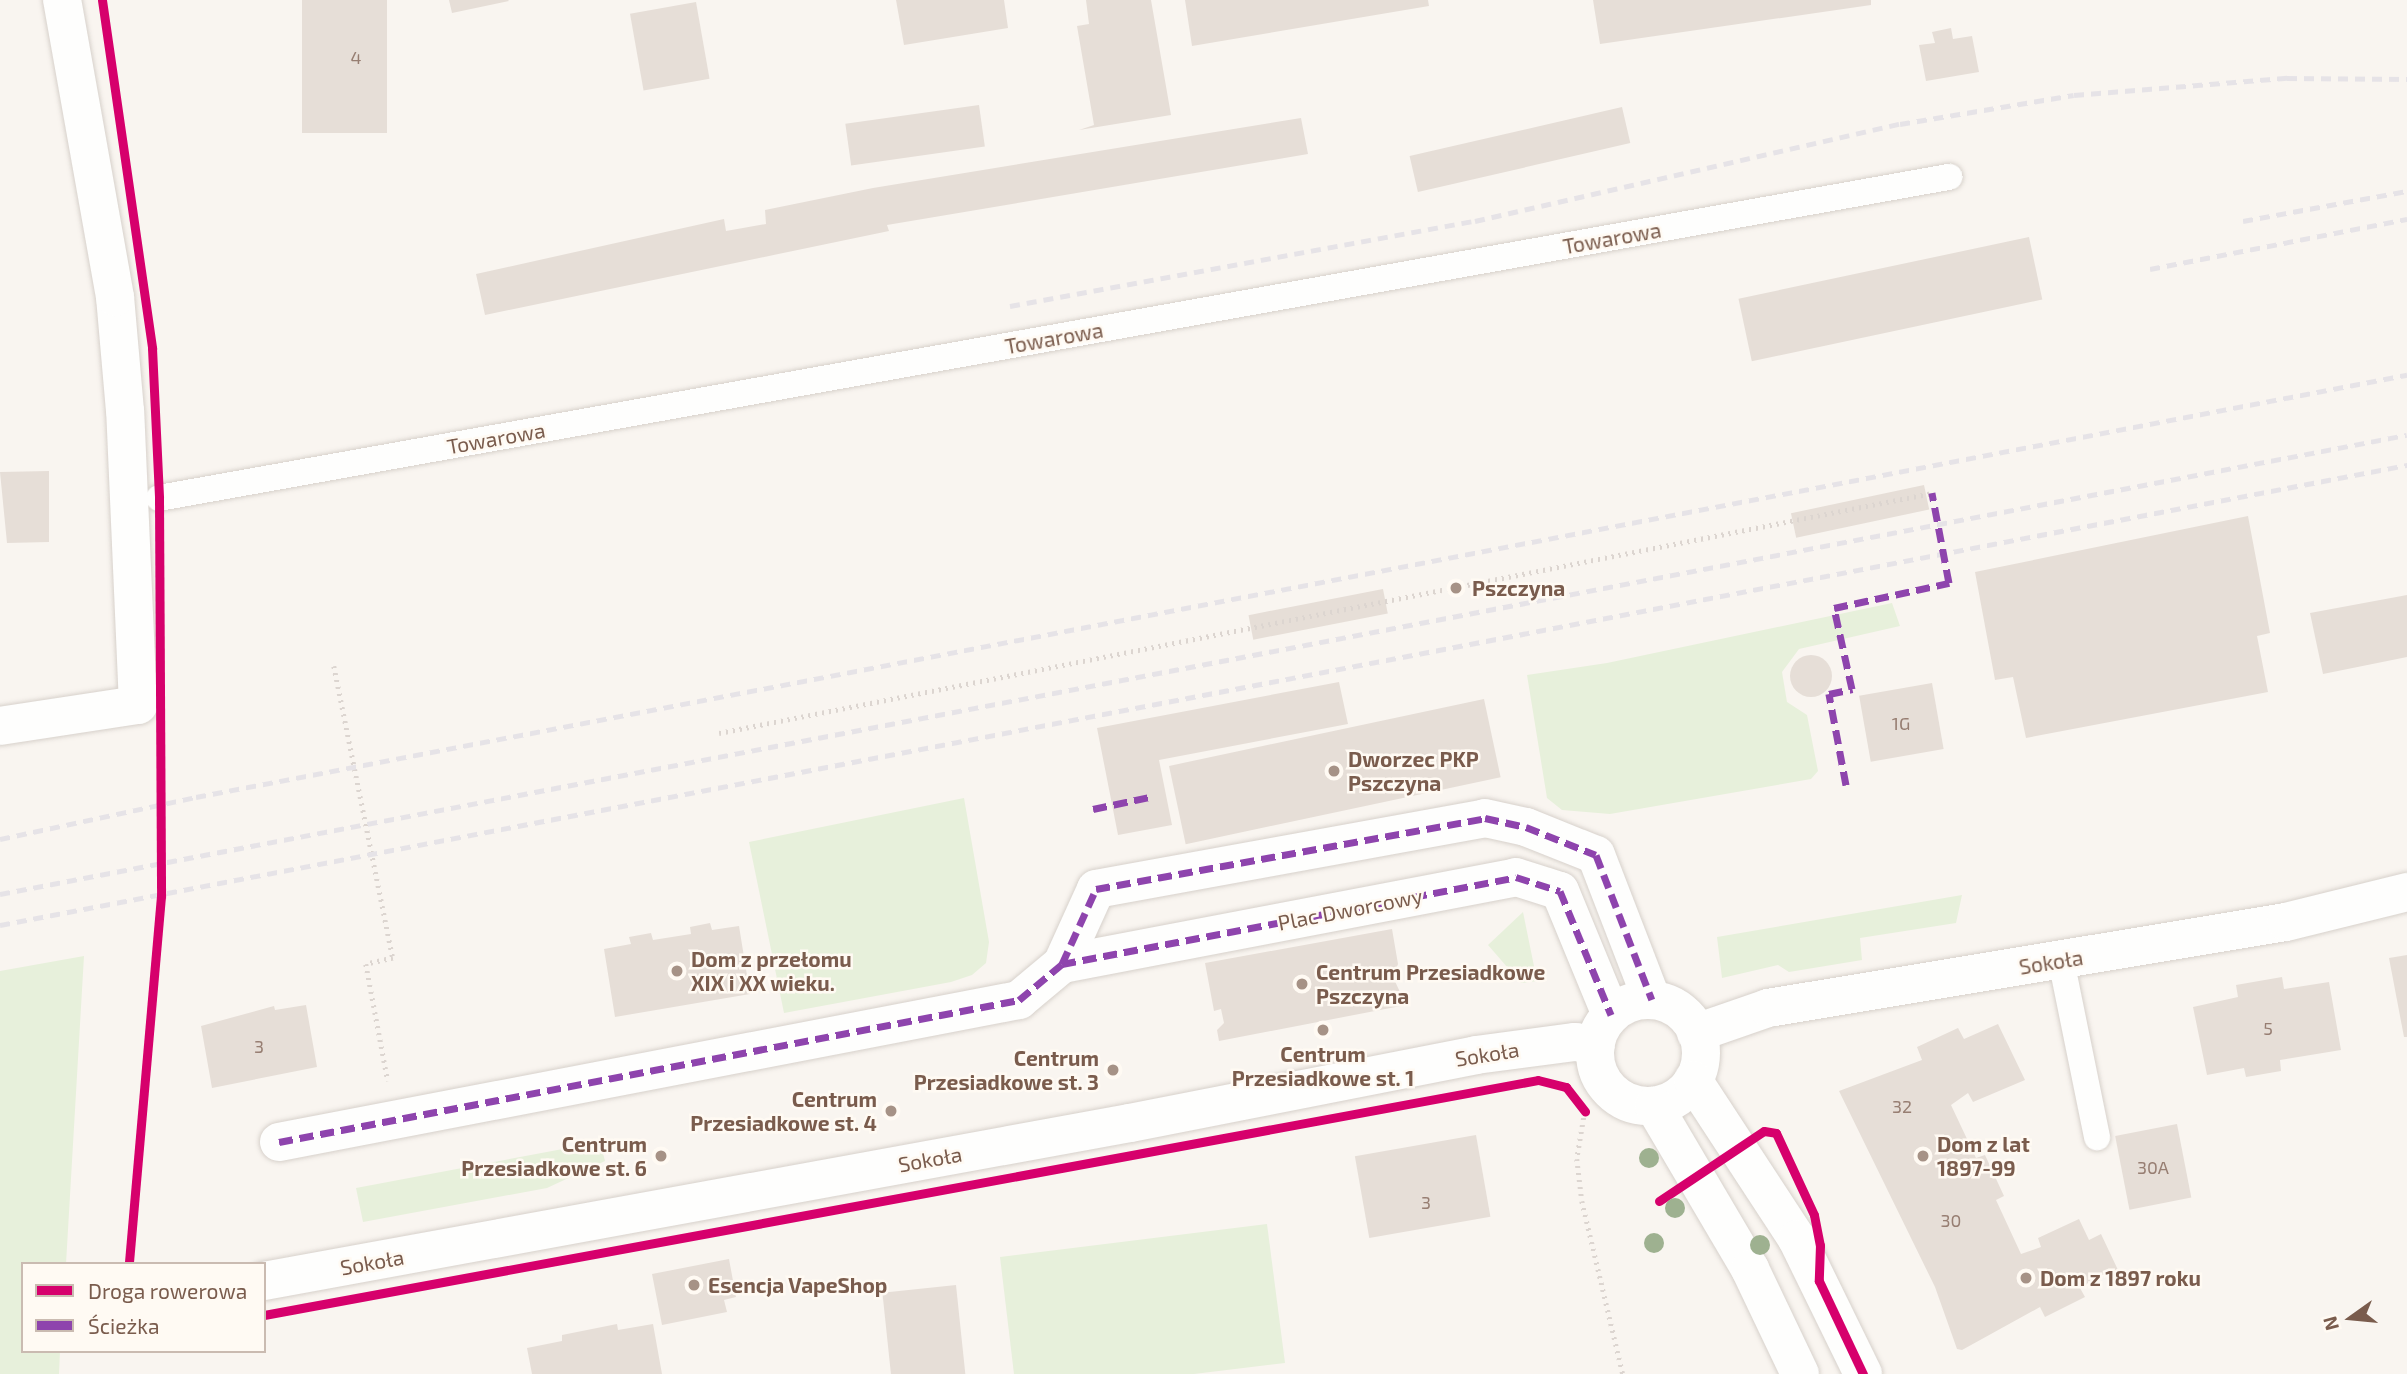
<!DOCTYPE html>
<meta charset="utf-8">
<style>
body{margin:0}
#map{position:relative;width:2407px;height:1374px;overflow:hidden;background:#f9f5f0;font-family:"Exo 2",sans-serif}
div>[style]{position:absolute}
.green>*{inset:0;background:#e7f0db}
.building>*{inset:0;background:#e6ded7;transform-origin:0 0}
.round{border-radius:50%}
.path>*{height:4.5px;margin-top:-2.25px;transform-origin:0;background:repeating-linear-gradient(90deg,#dcd5d0 0 2px,transparent 0 7px)}
.roads{filter:drop-shadow(0 0 2px #d7d1cb) drop-shadow(0 0 2px #d7d1cb)}
.service>*{height:26px;margin:-13px;padding:0 13px;transform-origin:13px;border-radius:13px;background:#fefefd}
.minor>*{height:38px;margin:-19px;padding:0 19px;transform-origin:19px;border-radius:19px;background:#fefefd}
.tertiary>*{height:38px;margin:-19px;padding:0 19px;transform-origin:19px;border-radius:19px;background:#fefefd}
.tertiary>.ring{margin:-19px;padding:0;box-sizing:content-box;background:none;border:38px solid #fefefd;border-radius:50%}
.rail>*{height:5px;margin-top:-2.5px;transform-origin:0;background:repeating-linear-gradient(90deg,#e6e3e7 0 10px,transparent 0 17px)}
.quiet>*{height:7px;margin-top:-3.5px;transform-origin:0;background:repeating-linear-gradient(90deg,#8e44ad 0 14px,transparent 0 21px)}
.cycleway>*{height:9px;margin:-4.5px;padding:0 4.5px;transform-origin:4.5px;border-radius:4.5px;background:#d6006c}
.trees>*{width:20px;height:20px;margin:-10px;border-radius:50%;background:#9eb190}
.dots>*{width:19px;height:19px;translate:-50% -50%;box-sizing:border-box;border:4px solid #fffaf3;border-radius:50%}
span{translate:-50% -50%;white-space:nowrap;text-align:center;line-height:1.15;-webkit-text-stroke:5px #fffaf3;paint-order:stroke}
.number-label{font-size:18px;color:#977e72}
.number-label span{-webkit-text-stroke-width:0}
.street-label{font-size:21px;color:#7a5c4d}
.poi-label{font-size:21px;color:#7a5c4d;font-weight:700}
.left{translate:0 -50%;text-align:left}
.right{translate:-100% -50%;text-align:right}
.legend{position:absolute;left:21px;top:1262px;width:245px;height:91px;box-sizing:border-box;background:#fffaf3;border:2px solid #cabbb1;margin:0;padding:9px 12px;list-style:none;font-size:21px;color:#7a5c4d}
.legend li{display:flex;align-items:center;gap:14px;height:35px}
.legend b{width:35px;border:2px solid #cabbb1}
.north{position:absolute;left:2316px;top:1283px;width:70px;height:70px;-webkit-text-stroke:5px #fffaf3;paint-order:stroke;rotate:255deg;font-size:19px;font-weight:700;line-height:28px;text-align:center;color:#7a5c4d}
.north::after{content:'';display:block;margin:auto;width:24px;height:32px;background:#7a5c4d;clip-path:polygon(50% 0,100% 100%,50% 72%,0 100%)}
</style>
<div id="map">
<div class="green">
<div style="clip-path:polygon(1892px 603px,1900px 626px,1799px 649px,1782px 672px,1787px 702px,1807px 715px,1818px 771px,1811px 779px,1610px 814px,1562px 810px,1547px 798px,1527px 675px,1607px 663px)"></div>
<div style="clip-path:polygon(964px 798px,989px 942px,986px 963px,972px 975px,951px 982px,784px 1013px,749px 842px)"></div>
<div style="clip-path:polygon(1962px 895px,1956px 923px,1860px 938px,1862px 960px,1789px 972px,1778px 965px,1722px 978px,1717px 937px)"></div>
<div style="clip-path:polygon(1523px 912px,1537px 981px,1521px 983px,1488px 945px)"></div>
<div style="clip-path:polygon(84px 956px,66px 1264px,23px 1264px,23px 1351px,60px 1351px,59px 1374px,0 1374px,0 971px)"></div>
<div style="clip-path:polygon(600px 1142px,605px 1161px,547px 1188px,363px 1222px,356px 1188px)"></div>
<div style="clip-path:polygon(1267px 1224px,1285px 1363px,1194px 1374px,1014px 1374px,1000px 1257px)"></div>
</div>
<div class="building">
<div style="left:302px;top:0;width:85px;height:133px"></div>
<div style="clip-path:polygon(449px 0,508px 0,509px 1px,452px 13px)"></div>
<div style="clip-path:polygon(896px 0,1004px 0,1008px 28px,904px 45px)"></div>
<div style="clip-path:polygon(1086px 0,1151px 0,1171px 115px,1079px 130px,1094px 125px,1077px 26px,1089px 24px)"></div>
<div style="clip-path:polygon(1185px 0,1428px 0,1429px 6px,1192px 46px)"></div>
<div style="clip-path:polygon(1593px 0,1871px 0,1871px 5px,1600px 44px)"></div>
<div style="left:696px;top:2px;width:78px;height:67px;rotate:80deg"></div>
<div style="clip-path:polygon(1951px 28px,1953px 39px,1972px 36px,1979px 72px,1926px 81px,1919px 45px,1935px 43px,1932px 32px)"></div>
<div style="left:979px;top:105px;width:42px;height:135px;rotate:82deg"></div>
<div style="left:1622px;top:107px;width:37px;height:218px;rotate:77deg"></div>
<div style="clip-path:polygon(1301px 118px,1308px 154px,887px 225px,889px 231px,485px 315px,476px 274px,724px 219px,726px 231px,766px 224px,765px 210px,873px 188px)"></div>
<div style="left:2029px;top:237px;width:64px;height:297px;rotate:78deg"></div>
<div style="clip-path:polygon(49px 471px,49px 542px,7px 543px,0 472px)"></div>
<div style="left:1924px;top:485px;width:25px;height:136px;rotate:78deg"></div>
<div style="clip-path:polygon(2248px 516px,2270px 633px,2257px 636px,2268px 692px,2026px 738px,2013px 677px,1995px 680px,1975px 572px)"></div>
<div style="left:1383px;top:589px;width:25px;height:137px;rotate:79deg"></div>
<div style="clip-path:polygon(2407px 595px,2407px 657px,2323px 674px,2310px 613px)"></div>
<div class="round" style="left:1790px;top:655px;width:42px;height:42px"></div>
<div style="clip-path:polygon(1339px 682px,1348px 724px,1159px 760px,1172px 825px,1118px 835px,1097px 728px)"></div>
<div style="left:1932px;top:683px;width:67px;height:74px;rotate:80deg"></div>
<div style="left:1484px;top:699px;width:80px;height:322px;rotate:78deg"></div>
<div style="clip-path:polygon(710px 923px,712px 930px,739px 926px,750px 994px,615px 1017px,604px 949px,631px 944px,629px 937px,651px 933px,653px 940px,691px 934px,690px 927px)"></div>
<div style="clip-path:polygon(1392px 929px,1398px 964px,1393px 977px,1406px 1005px,1219px 1041px,1217px 1030px,1224px 1023px,1221px 1009px,1214px 1011px,1205px 963px)"></div>
<div style="clip-path:polygon(2407px 955px,2407px 1037px,2404px 1037px,2389px 958px)"></div>
<div style="clip-path:polygon(2282px 977px,2284px 989px,2329px 982px,2341px 1050px,2280px 1060px,2281px 1071px,2246px 1077px,2244px 1068px,2207px 1075px,2193px 1007px,2238px 997px,2236px 985px)"></div>
<div style="clip-path:polygon(306px 1005px,317px 1067px,212px 1088px,201px 1026px,274px 1006px,275px 1010px)"></div>
<div style="clip-path:polygon(1998px 1024px,2025px 1080px,1973px 1102px,1968px 1093px,1951px 1105px,1976px 1158px,1985px 1155px,2004px 1196px,1996px 1200px,2021px 1254px,2041px 1247px,2038px 1238px,2079px 1219px,2089px 1240px,2101px 1234px,2118px 1270px,2080px 1288px,2085px 1297px,2045px 1317px,2040px 1307px,1962px 1350px,1957px 1349px,1935px 1287px,1839px 1091px,1922px 1060px,1917px 1047px,1958px 1028px,1964px 1039px)"></div>
<div style="left:2177px;top:1124px;width:75px;height:63px;rotate:79deg"></div>
<div style="left:1476px;top:1135px;width:83px;height:123px;rotate:80deg"></div>
<div style="clip-path:polygon(729px 1259px,736px 1297px,724px 1300px,727px 1312px,662px 1325px,652px 1274px)"></div>
<div style="left:956px;top:1285px;width:90px;height:74px;rotate:84deg"></div>
<div style="clip-path:polygon(617px 1324px,618px 1330px,653px 1324px,662px 1374px,532px 1374px,527px 1348px,562px 1341px,562px 1335px)"></div>
</div>
<div class="path">
<div style="left:334px;top:666px;width:298px;rotate:78.6deg"></div>
<div style="left:393px;top:958px;width:28px;rotate:167deg"></div>
<div style="left:366px;top:964px;width:119px;rotate:79.4deg"></div>
<div style="left:719px;top:733px;width:1237px;rotate:-11.19deg"></div>
<div style="left:1585px;top:1111px;width:49px;rotate:99.5deg"></div>
<div style="left:1577px;top:1159px;width:42px;rotate:83.2deg"></div>
<div style="left:1582px;top:1201px;width:178px;rotate:76.7deg"></div>
</div>
<div class="roads">
<div class="service">
<div style="left:159px;top:498px;width:1819px;rotate:-10.17deg"></div>
<div style="left:2061px;top:960px;width:181px;rotate:78.5deg"></div>
</div>
<div class="minor">
<div style="left:0;top:726px;width:140px;rotate:-8.7deg"></div>
<div style="left:138px;top:705px;width:294px;rotate:-92.5deg"></div>
<div style="left:125px;top:411px;width:114px;rotate:-95deg"></div>
<div style="left:115px;top:297px;width:302px;rotate:-100.1deg"></div>
<div style="left:1062px;top:964px;width:82px;rotate:-65.6deg"></div>
<div style="left:1096px;top:889px;width:395px;rotate:-10.3deg"></div>
<div style="left:1485px;top:818px;width:42px;rotate:12.4deg"></div>
<div style="left:1526px;top:827px;width:75px;rotate:21.8deg"></div>
<div style="left:1596px;top:855px;width:155px;rotate:68.9deg"></div>
<div style="left:1696px;top:1033px;width:76px;rotate:-19.1deg"></div>
<div style="left:1768px;top:1008px;width:525px;rotate:-9.43deg"></div>
<div style="left:2286px;top:922px;width:125px;rotate:-13.9deg"></div>
<div style="left:279px;top:1142px;width:754px;rotate:-10.86deg"></div>
<div style="left:1019px;top:1000px;width:56px;rotate:-39.9deg"></div>
<div style="left:1062px;top:964px;width:462px;rotate:-10.8deg"></div>
<div style="left:1516px;top:877px;width:46px;rotate:17.7deg"></div>
<div style="left:1560px;top:891px;width:134px;rotate:67.6deg"></div>
</div>
<div class="tertiary">
<div class="ring" style="left:1595px;top:1000px;width:68px;height:68px"></div>
<div style="left:1693px;top:1080px;width:190px;rotate:56.8deg"></div>
<div style="left:1797px;top:1239px;width:150px;rotate:63.9deg"></div>
<div style="left:1654px;top:1106px;width:189px;rotate:59.5deg"></div>
<div style="left:1750px;top:1269px;width:116px;rotate:64.5deg"></div>
<div style="left:264px;top:1281px;width:880px;rotate:-10.34deg"></div>
<div style="left:1130px;top:1123px;width:353px;rotate:-11.1deg"></div>
<div style="left:1476px;top:1055px;width:100px;rotate:-7.5deg"></div>
<div style="left:1575px;top:1042px;width:21px;rotate:8deg"></div>
</div>
</div>
<div class="rail">
<div style="left:2243px;top:221px;width:167px;rotate:-10.4deg"></div>
<div style="left:2150px;top:269px;width:262px;rotate:-11deg"></div>
<div style="left:1010px;top:306px;width:473px;rotate:-10.4deg"></div>
<div style="left:1475px;top:221px;width:436px;rotate:-12.9deg"></div>
<div style="left:1900px;top:124px;width:176px;rotate:-9.5deg"></div>
<div style="left:2074px;top:95px;width:214px;rotate:-4.6deg"></div>
<div style="left:2287px;top:78px;width:120px;rotate:0.5deg"></div>
<div style="left:0;top:839px;width:200px;rotate:-12.1deg"></div>
<div style="left:196px;top:797px;width:2251px;rotate:-10.81deg"></div>
<div style="left:0;top:894px;width:2450px;rotate:-10.8deg"></div>
<div style="left:0;top:925px;width:2451px;rotate:-10.82deg"></div>
</div>
<div class="quiet">
<div style="left:1846px;top:785px;width:93px;rotate:-100.6deg"></div>
<div style="left:1829px;top:694px;width:24px;rotate:-12deg"></div>
<div style="left:1852px;top:689px;width:83px;rotate:-102.5deg"></div>
<div style="left:1834px;top:608px;width:118px;rotate:-12.3deg"></div>
<div style="left:1949px;top:583px;width:92px;rotate:-100.7deg"></div>
<div style="left:1093px;top:809px;width:62px;rotate:-12deg"></div>
<div style="left:1062px;top:964px;width:82px;rotate:-65.6deg"></div>
<div style="left:1096px;top:889px;width:395px;rotate:-10.3deg"></div>
<div style="left:1485px;top:818px;width:42px;rotate:12.4deg"></div>
<div style="left:1526px;top:827px;width:75px;rotate:21.8deg"></div>
<div style="left:1596px;top:855px;width:155px;rotate:68.9deg"></div>
<div style="left:279px;top:1142px;width:754px;rotate:-10.86deg"></div>
<div style="left:1019px;top:1000px;width:56px;rotate:-39.9deg"></div>
<div style="left:1062px;top:964px;width:462px;rotate:-10.8deg"></div>
<div style="left:1516px;top:877px;width:46px;rotate:17.7deg"></div>
<div style="left:1560px;top:891px;width:134px;rotate:67.6deg"></div>
</div>
<div class="cycleway">
<div style="left:102px;top:0;width:352px;rotate:81.8deg"></div>
<div style="left:152px;top:348px;width:150px;rotate:87.3deg"></div>
<div style="left:159px;top:498px;width:398px;rotate:89.7deg"></div>
<div style="left:161px;top:896px;width:369px;rotate:95deg"></div>
<div style="left:1659px;top:1201px;width:126px;rotate:-33.7deg"></div>
<div style="left:1764px;top:1131px;width:12px;rotate:9deg"></div>
<div style="left:1776px;top:1133px;width:90px;rotate:65.1deg"></div>
<div style="left:1814px;top:1215px;width:31px;rotate:79deg"></div>
<div style="left:1820px;top:1245px;width:36px;rotate:92deg"></div>
<div style="left:1819px;top:1281px;width:103px;rotate:64.7deg"></div>
<div style="left:264px;top:1315px;width:1295px;rotate:-10.45deg"></div>
<div style="left:1538px;top:1080px;width:29px;rotate:14deg"></div>
<div style="left:1566px;top:1087px;width:31px;rotate:52deg"></div>
</div>
<div class="trees">
<div style="left:1649px;top:1158px"></div>
<div style="left:1675px;top:1208px"></div>
<div style="left:1654px;top:1243px"></div>
<div style="left:1760px;top:1245px"></div>
</div>
<div class="dots">
<div style="left:1456px;top:588px;background:#a69286"></div>
<div style="left:1334px;top:771px;background:#a69286"></div>
<div style="left:677px;top:971px;background:#a69286"></div>
<div style="left:1302px;top:984px;background:#a69286"></div>
<div style="left:1323px;top:1030px;background:#a69286"></div>
<div style="left:1113px;top:1070px;background:#a69286"></div>
<div style="left:891px;top:1111px;background:#a69286"></div>
<div style="left:661px;top:1156px;background:#a69286"></div>
<div style="left:1923px;top:1156px;background:#a69286"></div>
<div style="left:2026px;top:1278px;background:#a69286"></div>
<div style="left:694px;top:1285px;background:#a69286"></div>
</div>
<div class="number-label">
<span style="left:356px;top:57px">4</span>
<span style="left:1901px;top:723px">1G</span>
<span style="left:2268px;top:1028px">5</span>
<span style="left:259px;top:1046px">3</span>
<span style="left:1902px;top:1106px">32</span>
<span style="left:2153px;top:1167px">30A</span>
<span style="left:1426px;top:1202px">3</span>
<span style="left:1951px;top:1220px">30</span>
</div>
<div class="street-label">
<span style="left:1612px;top:238px;rotate:-10deg">Towarowa</span>
<span style="left:1054px;top:338px;rotate:-10deg">Towarowa</span>
<span style="left:496px;top:438px;rotate:-10deg">Towarowa</span>
<span style="left:1350px;top:909px;rotate:-11deg">Plac Dworcowy</span>
<span style="left:2051px;top:962px;rotate:-9deg">Sokoła</span>
<span style="left:1487px;top:1054px;rotate:-9deg">Sokoła</span>
<span style="left:930px;top:1159px;rotate:-10deg">Sokoła</span>
<span style="left:372px;top:1262px;rotate:-10deg">Sokoła</span>
</div>
<div class="poi-label">
<span class="left" style="left:1472px;top:588px">Pszczyna</span>
<span class="left" style="left:1348px;top:771px">Dworzec PKP<br>Pszczyna</span>
<span class="left" style="left:691px;top:971px">Dom z przełomu<br>XIX i XX wieku.</span>
<span class="left" style="left:1316px;top:984px">Centrum Przesiadkowe<br>Pszczyna</span>
<span style="left:1323px;top:1066px">Centrum<br>Przesiadkowe st. 1</span>
<span class="right" style="left:1099px;top:1070px">Centrum<br>Przesiadkowe st. 3</span>
<span class="right" style="left:877px;top:1111px">Centrum<br>Przesiadkowe st. 4</span>
<span class="right" style="left:647px;top:1156px">Centrum<br>Przesiadkowe st. 6</span>
<span class="left" style="left:1937px;top:1156px">Dom z lat<br>1897-99</span>
<span class="left" style="left:2040px;top:1278px">Dom z 1897 roku</span>
<span class="left" style="left:708px;top:1285px">Esencja VapeShop</span>
</div>
<ul class="legend">
<li><b style="height:9px;background:#d6006c"></b>Droga rowerowa</li>
<li><b style="height:9px;background:#8e44ad"></b>Ścieżka</li>
</ul>
<div class="north">N</div>
</div>
